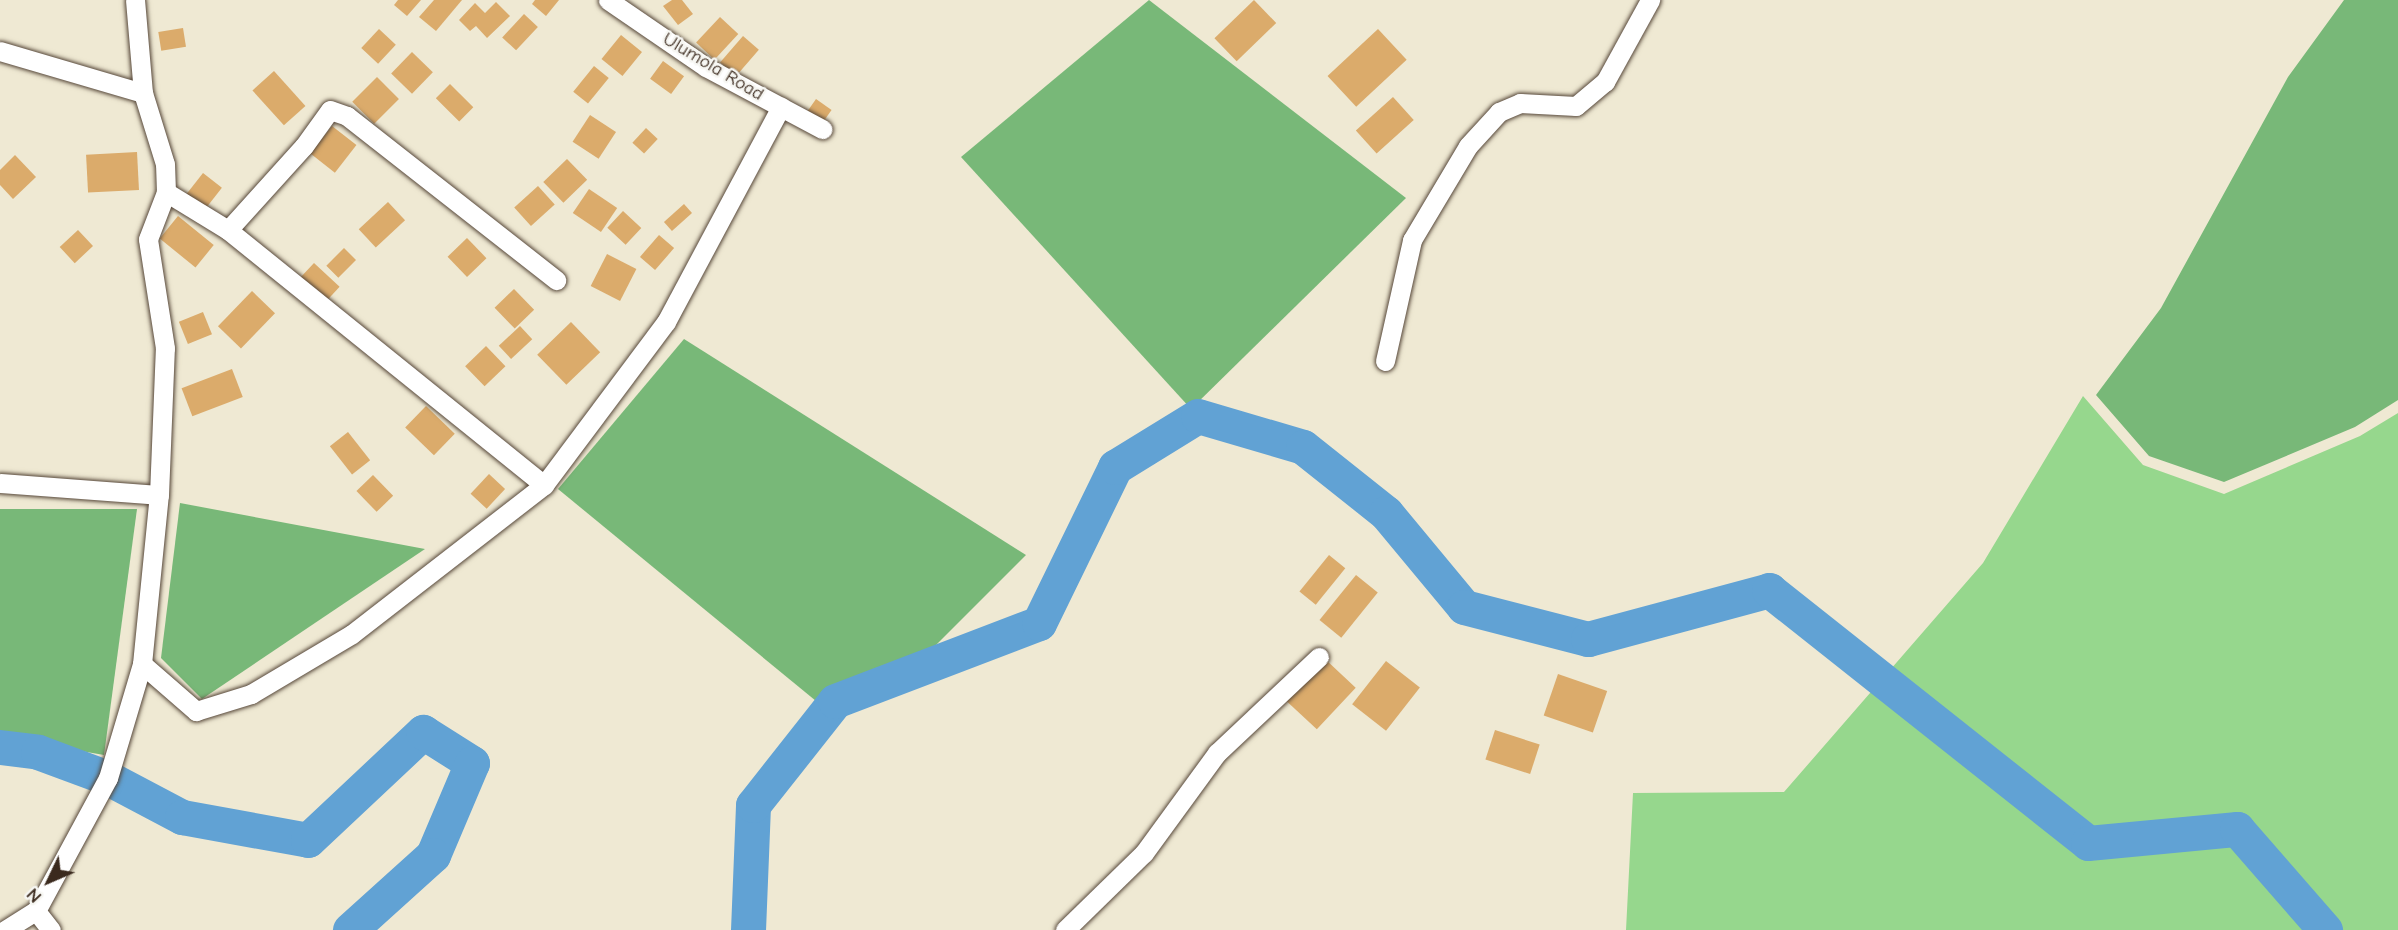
<!DOCTYPE html>
<style>
body{margin:0}
#map{position:relative;width:2398px;height:930px;overflow:hidden;background:#efe9d3;font-family:"Comic Neue",sans-serif}
div>[style]{position:absolute}
.green>*{inset:0;background:#96d78d}
.forest>*{inset:0;background:#78b878}
.river>*{height:35px;margin:-17.5px;padding:0 17.5px;transform-origin:17.5px;border-radius:17.5px;background:#61a2d4}
.building>*{inset:0;background:#dbab6b;transform-origin:0 0}
.roads{filter:drop-shadow(0 0 2px #564739) drop-shadow(0 0 2px #564739)}
.street>*{height:19px;margin:-9.5px;padding:0 9.5px;transform-origin:9.5px;border-radius:9.5px;background:#fff}
span{translate:-50% -50%;white-space:nowrap;text-align:center;line-height:1.15;-webkit-text-stroke:5px #f6f6f2;paint-order:stroke}
.street-label{font-size:19px;color:#3b2a1e}
.north{position:absolute;left:14px;top:846px;width:70px;height:70px;-webkit-text-stroke:5px #f6f6f2;paint-order:stroke;rotate:226deg;font-size:19px;font-weight:700;line-height:28px;text-align:center;color:#3b2a1e}
.north::after{content:'';display:block;margin:auto;width:24px;height:32px;background:#3b2a1e;clip-path:polygon(50% 0,100% 100%,50% 72%,0 100%)}
</style>
<div id="map">
<div class="green">
<div style="clip-path:polygon(2083px 396px,2143px 465px,2224px 494px,2360px 436px,2398px 413px,2398px 930px,1626px 930px,1633px 793px,1784px 792px,1983px 563px)"></div>
</div>
<div class="forest">
<div style="clip-path:polygon(1149px 0,1406px 198px,1191px 409px,961px 157px)"></div>
<div style="clip-path:polygon(2344px 0,2398px 0,2398px 400px,2355px 427px,2224px 482px,2149px 456px,2096px 395px,2161px 308px,2288px 77px)"></div>
<div style="clip-path:polygon(684px 339px,1026px 555px,931px 650px,816px 701px,558px 489px)"></div>
<div style="clip-path:polygon(180px 503px,425px 549px,202px 699px,161px 658px)"></div>
<div style="clip-path:polygon(0 509px,137px 509px,104px 755px,0 737px)"></div>
</div>
<div class="river">
<div style="left:0;top:747px;width:38px;rotate:7deg"></div>
<div style="left:38px;top:752px;width:75px;rotate:20.4deg"></div>
<div style="left:108px;top:778px;width:84px;rotate:27.8deg"></div>
<div style="left:182px;top:817px;width:128px;rotate:10.3deg"></div>
<div style="left:308px;top:840px;width:158px;rotate:-43.2deg"></div>
<div style="left:423px;top:732px;width:58px;rotate:32.3deg"></div>
<div style="left:472px;top:763px;width:100px;rotate:113deg"></div>
<div style="left:433px;top:855px;width:112px;rotate:137.9deg"></div>
<div style="left:748px;top:930px;width:125px;rotate:-87.7deg"></div>
<div style="left:753px;top:805px;width:132px;rotate:-51.7deg"></div>
<div style="left:835px;top:701px;width:218px;rotate:-20.9deg"></div>
<div style="left:1039px;top:623px;width:174px;rotate:-64deg"></div>
<div style="left:1115px;top:467px;width:97px;rotate:-31.6deg"></div>
<div style="left:1198px;top:416px;width:109px;rotate:16.4deg"></div>
<div style="left:1303px;top:447px;width:106px;rotate:38.5deg"></div>
<div style="left:1386px;top:513px;width:122px;rotate:50.3deg"></div>
<div style="left:1464px;top:607px;width:128px;rotate:14.5deg"></div>
<div style="left:1588px;top:639px;width:188px;rotate:-15.1deg"></div>
<div style="left:1769px;top:590px;width:407px;rotate:38.4deg"></div>
<div style="left:2088px;top:843px;width:150px;rotate:-5.4deg"></div>
<div style="left:2237px;top:829px;width:134px;rotate:48.9deg"></div>
</div>
<div class="building">
<div style="clip-path:polygon(398px 0,421px 0,407px 16px,394px 5px)"></div>
<div style="clip-path:polygon(434px 0,462px 0,436px 31px,419px 17px)"></div>
<div style="clip-path:polygon(535px 0,559px 0,546px 16px,532px 4px)"></div>
<div style="clip-path:polygon(672px 0,682px 0,693px 14px,678px 25px,663px 6px)"></div>
<div style="left:1254px;top:0;width:32px;height:55px;rotate:46deg"></div>
<div style="clip-path:polygon(496px 2px,510px 16px,487px 38px,476px 26px,470px 31px,459px 20px,475px 3px,485px 13px)"></div>
<div style="left:524px;top:14px;width:19px;height:32px;rotate:43deg"></div>
<div style="left:720px;top:17px;width:25px;height:35px;rotate:43deg"></div>
<div style="left:183px;top:28px;width:19px;height:25px;rotate:81deg"></div>
<div style="left:379px;top:29px;width:23px;height:26px;rotate:43deg"></div>
<div style="left:1378px;top:29px;width:42px;height:69px;rotate:47deg"></div>
<div style="left:621px;top:35px;width:27px;height:31px;rotate:39deg"></div>
<div style="left:743px;top:36px;width:21px;height:35px;rotate:41deg"></div>
<div style="left:412px;top:52px;width:29px;height:30px;rotate:44deg"></div>
<div style="left:663px;top:61px;width:26px;height:22px;rotate:36deg"></div>
<div style="left:594px;top:66px;width:19px;height:33px;rotate:39deg"></div>
<div style="left:274px;top:71px;width:47px;height:29px;rotate:48deg"></div>
<div style="left:377px;top:77px;width:31px;height:35px;rotate:45deg"></div>
<div style="left:450px;top:84px;width:33px;height:20px;rotate:45deg"></div>
<div style="left:1393px;top:97px;width:31px;height:50px;rotate:48deg"></div>
<div style="left:816px;top:99px;width:19px;height:17px;rotate:35deg"></div>
<div style="left:590px;top:115px;width:31px;height:32px;rotate:33deg"></div>
<div style="left:332px;top:126px;width:31px;height:35px;rotate:38deg"></div>
<div style="left:646px;top:128px;width:16px;height:20px;rotate:43deg"></div>
<div style="left:137px;top:152px;width:38px;height:51px;rotate:87deg"></div>
<div style="clip-path:polygon(15px 155px,36px 177px,13px 199px,0 185px,0 170px)"></div>
<div style="left:567px;top:159px;width:29px;height:33px;rotate:46deg"></div>
<div style="left:203px;top:173px;width:24px;height:28px;rotate:38deg"></div>
<div style="left:538px;top:186px;width:25px;height:32px;rotate:48deg"></div>
<div style="left:589px;top:189px;width:34px;height:29px;rotate:34deg"></div>
<div style="left:388px;top:202px;width:25px;height:40px;rotate:47deg"></div>
<div style="left:684px;top:204px;width:12px;height:27px;rotate:48deg"></div>
<div style="left:623px;top:211px;width:25px;height:23px;rotate:43deg"></div>
<div style="left:178px;top:216px;width:46px;height:29px;rotate:39deg"></div>
<div style="left:78px;top:230px;width:22px;height:25px;rotate:47deg"></div>
<div style="left:659px;top:235px;width:20px;height:29px;rotate:41deg"></div>
<div style="left:467px;top:238px;width:28px;height:27px;rotate:46deg"></div>
<div style="left:344px;top:248px;width:17px;height:25px;rotate:45deg"></div>
<div style="left:607px;top:254px;width:33px;height:36px;rotate:27deg"></div>
<div style="left:314px;top:263px;width:35px;height:25px;rotate:43deg"></div>
<div style="left:514px;top:289px;width:29px;height:27px;rotate:46deg"></div>
<div style="left:252px;top:291px;width:32px;height:49px;rotate:44deg"></div>
<div style="left:203px;top:312px;width:24px;height:26px;rotate:68deg"></div>
<div style="left:571px;top:322px;width:42px;height:47px;rotate:46deg"></div>
<div style="left:520px;top:326px;width:18px;height:29px;rotate:47deg"></div>
<div style="left:486px;top:346px;width:28px;height:29px;rotate:46deg"></div>
<div style="left:232px;top:369px;width:30px;height:54px;rotate:69deg"></div>
<div style="left:426px;top:406px;width:40px;height:30px;rotate:44deg"></div>
<div style="left:348px;top:432px;width:36px;height:23px;rotate:52deg"></div>
<div style="left:489px;top:474px;width:22px;height:27px;rotate:43deg"></div>
<div style="left:373px;top:475px;width:29px;height:23px;rotate:46deg"></div>
<div style="left:1329px;top:555px;width:21px;height:47px;rotate:39deg"></div>
<div style="left:1356px;top:575px;width:28px;height:58px;rotate:39deg"></div>
<div style="left:1325px;top:659px;width:42px;height:57px;rotate:43deg"></div>
<div style="left:1386px;top:661px;width:43px;height:55px;rotate:38deg"></div>
<div style="left:1558px;top:674px;width:52px;height:44px;rotate:19deg"></div>
<div style="left:1495px;top:730px;width:47px;height:31px;rotate:18deg"></div>
</div>
<div class="roads">
<div class="street">
<div style="left:608px;top:0;width:119px;rotate:34.4deg"></div>
<div style="left:706px;top:67px;width:132px;rotate:28.1deg"></div>
<div style="left:0;top:51px;width:149px;rotate:16.4deg"></div>
<div style="left:166px;top:192px;width:73px;rotate:31.5deg"></div>
<div style="left:228px;top:230px;width:406px;rotate:38.9deg"></div>
<div style="left:228px;top:230px;width:113px;rotate:-47.9deg"></div>
<div style="left:304px;top:146px;width:44px;rotate:-54.2deg"></div>
<div style="left:330px;top:110px;width:18px;rotate:19deg"></div>
<div style="left:347px;top:116px;width:266px;rotate:38.1deg"></div>
<div style="left:1385px;top:361px;width:124px;rotate:-77.4deg"></div>
<div style="left:1412px;top:240px;width:109px;rotate:-59.2deg"></div>
<div style="left:1468px;top:146px;width:46px;rotate:-47.6deg"></div>
<div style="left:1499px;top:112px;width:23px;rotate:-23deg"></div>
<div style="left:1520px;top:103px;width:56px;rotate:3.1deg"></div>
<div style="left:1576px;top:106px;width:38px;rotate:-40deg"></div>
<div style="left:1605px;top:82px;width:94px;rotate:-61.2deg"></div>
<div style="left:0;top:483px;width:159px;rotate:4.3deg"></div>
<div style="left:142px;top:664px;width:72px;rotate:41deg"></div>
<div style="left:196px;top:711px;width:58px;rotate:-17.2deg"></div>
<div style="left:251px;top:694px;width:117px;rotate:-30.7deg"></div>
<div style="left:352px;top:634px;width:243px;rotate:-37.8deg"></div>
<div style="left:544px;top:485px;width:204px;rotate:-53.2deg"></div>
<div style="left:666px;top:322px;width:244px;rotate:-61.9deg"></div>
<div style="left:36px;top:911px;width:151px;rotate:-61.6deg"></div>
<div style="left:108px;top:778px;width:119px;rotate:-73.4deg"></div>
<div style="left:142px;top:664px;width:170px;rotate:-84.3deg"></div>
<div style="left:159px;top:495px;width:147px;rotate:-87.7deg"></div>
<div style="left:165px;top:348px;width:110px;rotate:-98.9deg"></div>
<div style="left:148px;top:239px;width:50px;rotate:-69deg"></div>
<div style="left:166px;top:192px;width:28px;rotate:-92deg"></div>
<div style="left:165px;top:164px;width:74px;rotate:-107.2deg"></div>
<div style="left:143px;top:93px;width:93px;rotate:-94.9deg"></div>
<div style="left:5px;top:930px;width:36px;rotate:-32deg"></div>
<div style="left:36px;top:911px;width:24px;rotate:52deg"></div>
<div style="left:1065px;top:930px;width:110px;rotate:-44.3deg"></div>
<div style="left:1144px;top:853px;width:124px;rotate:-53.9deg"></div>
<div style="left:1217px;top:753px;width:140px;rotate:-43.3deg"></div>
</div>
</div>
<div class="street-label">
<span style="left:713px;top:67px;rotate:31deg">Ulumola Road</span>
</div>
<div class="north">N</div>
</div>
